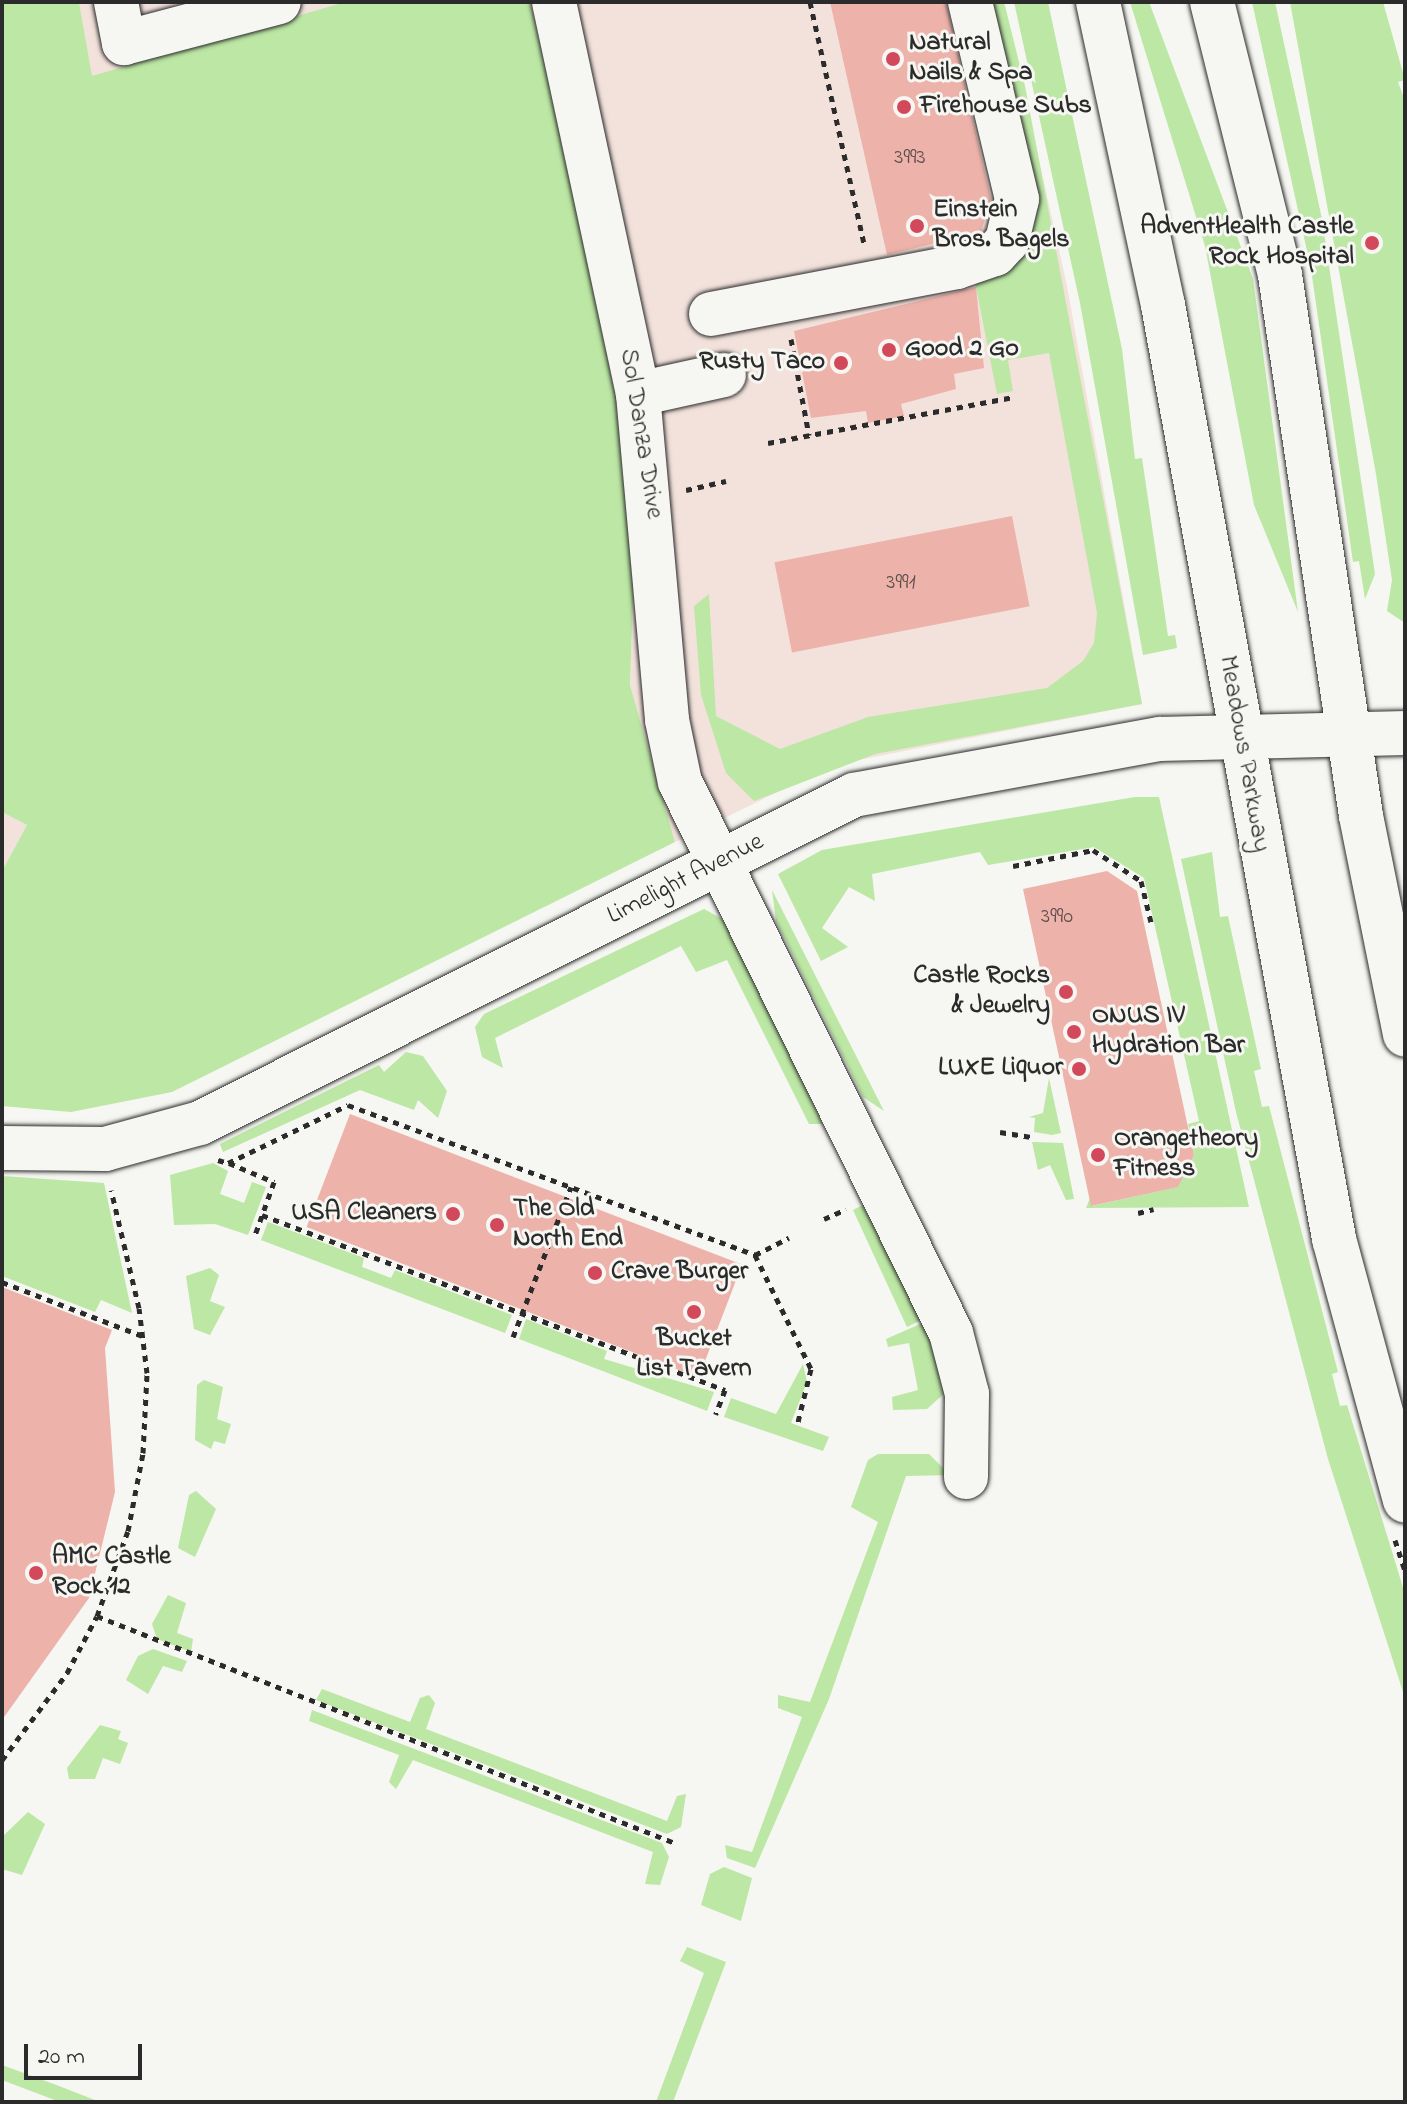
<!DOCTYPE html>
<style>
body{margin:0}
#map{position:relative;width:1407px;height:2104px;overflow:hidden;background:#f6f6f2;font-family:"Indie Flower",sans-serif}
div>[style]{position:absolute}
.built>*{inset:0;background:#f3e2dc}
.green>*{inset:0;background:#bce7a4}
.building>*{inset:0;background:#edb2aa;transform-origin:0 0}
.path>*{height:5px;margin-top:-2.5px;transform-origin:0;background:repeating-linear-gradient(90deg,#2b2b2b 0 6px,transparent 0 12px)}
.roads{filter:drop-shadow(0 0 2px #2b2b2b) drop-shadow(0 0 2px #2b2b2b)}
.minor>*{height:44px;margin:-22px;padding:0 22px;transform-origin:22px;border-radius:22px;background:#f6f6f2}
.major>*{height:44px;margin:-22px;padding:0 22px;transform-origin:22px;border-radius:22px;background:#f6f6f2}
.dots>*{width:22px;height:22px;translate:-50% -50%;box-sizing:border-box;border:4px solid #f6f6f2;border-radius:50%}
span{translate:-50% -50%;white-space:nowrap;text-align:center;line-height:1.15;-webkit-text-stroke:6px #f6f6f2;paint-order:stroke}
.number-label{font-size:22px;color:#5c4d4b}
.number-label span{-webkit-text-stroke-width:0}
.poi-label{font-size:26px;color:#2b2b2b;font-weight:700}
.left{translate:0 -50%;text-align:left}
.right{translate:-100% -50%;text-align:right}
.street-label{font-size:26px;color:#2b2b2b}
.frame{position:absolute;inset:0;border:4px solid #2b2b2b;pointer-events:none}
.scale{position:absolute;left:24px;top:2044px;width:118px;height:36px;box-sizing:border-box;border:4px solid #2b2b2b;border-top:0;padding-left:10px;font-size:24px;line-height:28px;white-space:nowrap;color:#2b2b2b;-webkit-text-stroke:6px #f6f6f2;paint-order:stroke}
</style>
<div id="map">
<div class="built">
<div style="clip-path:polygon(79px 2px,345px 2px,92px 77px)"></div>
<div style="clip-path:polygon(530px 2px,1004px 2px,1067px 286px,1142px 704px,833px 765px,675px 842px,630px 685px,634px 568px)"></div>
<div style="clip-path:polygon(2px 812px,27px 825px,2px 871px)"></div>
</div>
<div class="green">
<div style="clip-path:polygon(2px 2px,79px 2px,92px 76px,345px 2px,530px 2px,625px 405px,634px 568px,630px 685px,675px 842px,172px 1092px,71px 1112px,2px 1106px,2px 871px,27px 825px,2px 812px)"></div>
<div style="clip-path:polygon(981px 2px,1004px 2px,1025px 86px,1142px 704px,875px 754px,754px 801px,726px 773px,701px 695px,694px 606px,709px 594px,716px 716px,780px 749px,868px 717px,1047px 688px,1083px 661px,1094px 643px,1097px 613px,1049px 353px,1008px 360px,1013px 391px,997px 394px,975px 282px,1004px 261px)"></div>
<div style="clip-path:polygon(1014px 2px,1048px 2px,1122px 349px,1135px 459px,1142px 458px,1168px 636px,1175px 635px,1177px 648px,1143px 655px,1080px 303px)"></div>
<div style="clip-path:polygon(1130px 2px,1149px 2px,1253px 279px,1298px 612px,1254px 505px,1205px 246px)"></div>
<div style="clip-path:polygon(1252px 2px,1275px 2px,1322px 219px,1375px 574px,1365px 599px,1359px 561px,1353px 562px,1311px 269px)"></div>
<div style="clip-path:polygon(1290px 2px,1383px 2px,1405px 80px,1398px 82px,1405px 101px,1405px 623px,1387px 611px,1392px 580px,1376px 474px)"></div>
<div style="clip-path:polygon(1135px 797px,1159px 797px,1249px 1207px,1086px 1208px,1090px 1198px,1092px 1206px,1177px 1187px,1194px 1155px,1188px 1124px,1199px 1121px,1144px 878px,1094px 847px,988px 865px,980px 852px,872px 874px,875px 901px,849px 887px,822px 928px,848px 947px,821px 961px,778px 874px,822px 850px)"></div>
<div style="clip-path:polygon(1212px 852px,1220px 917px,1228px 916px,1261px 1069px,1254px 1071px,1262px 1107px,1269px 1106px,1338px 1372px,1332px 1374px,1340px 1406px,1347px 1405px,1405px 1594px,1405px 1698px,1328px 1459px,1236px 1112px,1181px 859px)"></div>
<div style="clip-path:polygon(772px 890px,884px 1111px,863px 1097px,776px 921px)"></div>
<div style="clip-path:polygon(704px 909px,726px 921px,823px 1124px,809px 1124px,727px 960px,696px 972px,681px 946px,495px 1038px,503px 1068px,482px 1057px,475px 1027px,484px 1014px)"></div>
<div style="clip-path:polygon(406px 1052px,423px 1056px,447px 1091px,438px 1118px,418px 1100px,414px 1110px,360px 1090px,223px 1152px,220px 1144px,379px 1065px,384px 1072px)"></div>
<div style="clip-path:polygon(1049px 1078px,1061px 1133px,1052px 1135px,1034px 1132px,1035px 1118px,1029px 1117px,1043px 1113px)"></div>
<div style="clip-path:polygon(1032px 1142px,1063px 1143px,1074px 1199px,1066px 1200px,1050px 1165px,1038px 1170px)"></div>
<div style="clip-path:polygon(213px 1163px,228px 1171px,220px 1194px,244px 1203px,252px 1182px,266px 1187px,248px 1235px,215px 1224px,174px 1225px,170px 1175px)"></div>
<div style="clip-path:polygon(2px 1176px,104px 1183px,132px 1313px,101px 1300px,95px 1312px,2px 1276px)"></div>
<div style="clip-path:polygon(865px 1204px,925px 1318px,907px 1327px,853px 1210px)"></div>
<div style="clip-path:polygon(268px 1222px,364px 1258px,362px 1267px,391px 1278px,395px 1270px,512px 1315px,505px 1333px,261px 1240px)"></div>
<div style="clip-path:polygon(210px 1268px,219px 1275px,210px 1301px,225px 1307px,210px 1335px,194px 1329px,186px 1276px)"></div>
<div style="clip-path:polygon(526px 1319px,607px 1351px,604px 1359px,714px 1392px,707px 1411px,519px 1339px)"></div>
<div style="clip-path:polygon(927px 1321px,947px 1391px,927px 1409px,893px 1410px,892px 1397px,918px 1390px,909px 1343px,888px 1347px,886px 1339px)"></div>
<div style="clip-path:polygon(803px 1364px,807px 1382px,791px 1423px,829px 1437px,823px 1451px,724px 1417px,731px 1398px,776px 1414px)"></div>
<div style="clip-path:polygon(204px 1380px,223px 1387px,217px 1419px,231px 1424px,225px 1444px,214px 1441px,211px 1449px,195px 1440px,197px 1385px)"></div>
<div style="clip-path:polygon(878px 1454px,929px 1454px,950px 1475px,906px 1476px,829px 1699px,755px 1868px,727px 1858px,725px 1845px,752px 1852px,802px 1717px,778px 1708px,778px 1695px,810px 1702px,878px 1522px,851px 1507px,868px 1460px)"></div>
<div style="clip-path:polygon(196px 1491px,216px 1509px,195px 1557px,178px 1548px,189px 1495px)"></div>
<div style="clip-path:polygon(168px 1595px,186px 1603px,177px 1633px,193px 1639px,191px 1652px,157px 1639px,152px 1624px)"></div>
<div style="clip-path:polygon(153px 1649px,187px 1661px,182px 1672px,163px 1666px,148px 1694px,126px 1680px,138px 1656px)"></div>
<div style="clip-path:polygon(322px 1689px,410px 1722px,420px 1698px,429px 1695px,435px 1703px,426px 1729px,667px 1821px,677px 1796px,686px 1794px,681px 1827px,667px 1834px,316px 1700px)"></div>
<div style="clip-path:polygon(312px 1710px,662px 1843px,669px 1857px,660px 1885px,645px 1884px,653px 1852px,413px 1760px,396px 1789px,389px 1782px,399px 1755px,309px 1721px)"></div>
<div style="clip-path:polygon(100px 1725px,121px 1731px,118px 1739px,128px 1743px,120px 1764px,103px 1758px,95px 1779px,69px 1779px,67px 1768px)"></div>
<div style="clip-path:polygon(28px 1812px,45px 1824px,22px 1875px,2px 1869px,2px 1837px)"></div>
<div style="clip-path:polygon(724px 1867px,752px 1878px,741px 1921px,701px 1905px,710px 1874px)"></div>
<div style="clip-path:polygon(687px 1947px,726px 1962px,673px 2102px,656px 2102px,704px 1973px,680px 1961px)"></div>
<div style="clip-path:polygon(2px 2065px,59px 2086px,100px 2102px,60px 2102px,2px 2080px)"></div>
</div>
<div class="building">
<div style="clip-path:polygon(830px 2px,946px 2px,991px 199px,981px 232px,887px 255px)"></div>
<div style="clip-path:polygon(976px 287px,984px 368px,954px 374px,956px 389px,901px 404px,904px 416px,868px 423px,866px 411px,811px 418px,794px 331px)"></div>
<div style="left:1012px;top:516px;width:92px;height:242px;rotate:79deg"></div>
<div style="clip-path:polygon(1107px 871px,1137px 891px,1194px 1155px,1178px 1187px,1091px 1206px,1023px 889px)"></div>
<div style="left:350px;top:1114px;width:420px;height:121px;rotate:21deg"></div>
<div style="clip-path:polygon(2px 1287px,112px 1330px,105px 1348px,115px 1492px,89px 1598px,2px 1720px)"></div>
</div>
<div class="path">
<div style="left:810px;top:2px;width:247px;rotate:77.4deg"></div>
<div style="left:791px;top:339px;width:98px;rotate:79.4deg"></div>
<div style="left:768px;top:443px;width:250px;rotate:-10.6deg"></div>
<div style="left:686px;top:490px;width:41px;rotate:-12.7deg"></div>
<div style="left:1013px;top:866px;width:82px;rotate:-11.3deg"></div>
<div style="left:1093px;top:850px;width:57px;rotate:32.9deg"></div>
<div style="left:1141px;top:881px;width:42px;rotate:76.3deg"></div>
<div style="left:1000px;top:1132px;width:33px;rotate:9deg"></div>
<div style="left:218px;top:1160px;width:10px;rotate:17deg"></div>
<div style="left:228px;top:1163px;width:133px;rotate:-25.8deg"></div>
<div style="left:348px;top:1105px;width:434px;rotate:20.2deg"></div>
<div style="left:755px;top:1255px;width:38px;rotate:-27deg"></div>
<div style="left:229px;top:1163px;width:49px;rotate:22.9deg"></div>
<div style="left:274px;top:1182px;width:59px;rotate:109.7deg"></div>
<div style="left:1138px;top:1213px;width:16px;rotate:-14deg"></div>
<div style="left:262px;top:1215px;width:495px;rotate:20.7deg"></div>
<div style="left:725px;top:1390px;width:26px;rotate:111deg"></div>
<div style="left:824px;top:1219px;width:24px;rotate:-24deg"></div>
<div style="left:755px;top:1255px;width:127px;rotate:63.8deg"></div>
<div style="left:811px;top:1369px;width:55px;rotate:103.8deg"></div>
<div style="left:2px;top:1282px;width:151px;rotate:21deg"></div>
<div style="left:513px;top:1337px;width:161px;rotate:-68.9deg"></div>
<div style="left:1395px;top:1540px;width:32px;rotate:72deg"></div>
<div style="left:97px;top:1616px;width:621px;rotate:21.44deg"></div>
<div style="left:2px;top:1760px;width:109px;rotate:-53.2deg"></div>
<div style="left:67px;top:1673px;width:64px;rotate:-62.2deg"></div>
<div style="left:97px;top:1616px;width:90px;rotate:-70deg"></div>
<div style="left:128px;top:1531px;width:79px;rotate:-79.1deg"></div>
<div style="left:143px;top:1453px;width:80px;rotate:-87.1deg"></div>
<div style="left:147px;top:1373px;width:65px;rotate:-97deg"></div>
<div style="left:139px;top:1308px;width:121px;rotate:-103.3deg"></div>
</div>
<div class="roads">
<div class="minor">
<div style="left:116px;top:2px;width:42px;rotate:79deg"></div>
<div style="left:124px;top:43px;width:160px;rotate:-14.8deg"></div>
<div style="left:554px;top:2px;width:401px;rotate:77.9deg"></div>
<div style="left:638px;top:394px;width:327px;rotate:84.9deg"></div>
<div style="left:667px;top:720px;width:63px;rotate:78.2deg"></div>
<div style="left:680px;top:782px;width:614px;rotate:63.81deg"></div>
<div style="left:951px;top:1333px;width:63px;rotate:75.3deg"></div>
<div style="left:967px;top:1394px;width:83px;rotate:90.7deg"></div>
<div style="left:711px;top:314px;width:250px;rotate:-10.8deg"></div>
<div style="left:957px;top:267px;width:40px;rotate:-18.9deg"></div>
<div style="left:995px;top:254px;width:18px;rotate:-47deg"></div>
<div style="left:1007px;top:241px;width:43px;rotate:-76.6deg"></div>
<div style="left:1017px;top:199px;width:203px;rotate:-103.4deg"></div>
<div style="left:638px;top:394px;width:88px;rotate:-12.5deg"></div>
<div style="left:2px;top:1148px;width:103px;rotate:0.6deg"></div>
<div style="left:105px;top:1149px;width:98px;rotate:-15.3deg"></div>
<div style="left:200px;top:1123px;width:732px;rotate:-26.64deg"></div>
<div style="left:854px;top:795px;width:311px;rotate:-10.4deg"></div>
<div style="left:1160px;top:739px;width:245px;rotate:-1.4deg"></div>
</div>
<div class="major">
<div style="left:1098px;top:2px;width:310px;rotate:77.9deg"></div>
<div style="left:1163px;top:305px;width:950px;rotate:79.62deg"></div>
<div style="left:1334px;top:1239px;width:271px;rotate:74.8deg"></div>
<div style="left:1212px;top:2px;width:281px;rotate:76deg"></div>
<div style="left:1280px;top:275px;width:547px;rotate:81.48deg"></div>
<div style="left:1361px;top:816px;width:223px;rotate:78.6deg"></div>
</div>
</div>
<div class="dots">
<div style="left:893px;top:59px;background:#d1495b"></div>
<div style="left:904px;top:107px;background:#d1495b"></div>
<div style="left:917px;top:226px;background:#d1495b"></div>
<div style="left:1372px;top:243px;background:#d1495b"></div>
<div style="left:889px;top:350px;background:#d1495b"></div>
<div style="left:841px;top:363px;background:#d1495b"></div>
<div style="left:1066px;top:992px;background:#d1495b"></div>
<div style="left:1074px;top:1032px;background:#d1495b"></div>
<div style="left:1079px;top:1069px;background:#d1495b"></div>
<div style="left:1098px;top:1155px;background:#d1495b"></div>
<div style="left:453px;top:1214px;background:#d1495b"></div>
<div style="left:497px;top:1225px;background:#d1495b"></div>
<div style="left:595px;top:1273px;background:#d1495b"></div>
<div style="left:694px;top:1312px;background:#d1495b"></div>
<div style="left:36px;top:1573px;background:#d1495b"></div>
</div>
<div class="number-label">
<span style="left:910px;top:159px">3993</span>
<span style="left:901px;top:584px">3991</span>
<span style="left:1057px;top:918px">3990</span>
</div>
<div class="poi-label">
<span class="left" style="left:909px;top:59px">Natural<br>Nails &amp; Spa</span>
<span class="left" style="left:920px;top:107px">Firehouse Subs</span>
<span class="left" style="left:933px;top:226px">Einstein<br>Bros. Bagels</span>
<span class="right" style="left:1354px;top:243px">AdventHealth Castle<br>Rock Hospital</span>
<span class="left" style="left:905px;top:350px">Good 2 Go</span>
<span class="right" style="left:825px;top:363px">Rusty Taco</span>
<span class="right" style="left:1050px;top:992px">Castle Rocks<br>&amp; Jewelry</span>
<span class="left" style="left:1092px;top:1032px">ONUS IV<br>Hydration Bar</span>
<span class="right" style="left:1063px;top:1069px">LUXE Liquor</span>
<span class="left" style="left:1114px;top:1155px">Orangetheory<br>Fitness</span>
<span class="left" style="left:513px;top:1225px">The Old<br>North End</span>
<span class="right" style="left:437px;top:1214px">USA Cleaners</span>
<span class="left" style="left:611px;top:1273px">Crave Burger</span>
<span style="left:694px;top:1355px">Bucket<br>List Tavern</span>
<span class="left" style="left:52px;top:1573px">AMC Castle<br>Rock 12</span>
</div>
<div class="street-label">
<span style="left:640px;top:434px;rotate:81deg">Sol Danza Drive</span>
<span style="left:1243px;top:754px;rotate:80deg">Meadows Parkway</span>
<span style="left:686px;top:880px;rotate:-27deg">Limelight Avenue</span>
</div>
<div class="frame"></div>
<div class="scale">20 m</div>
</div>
